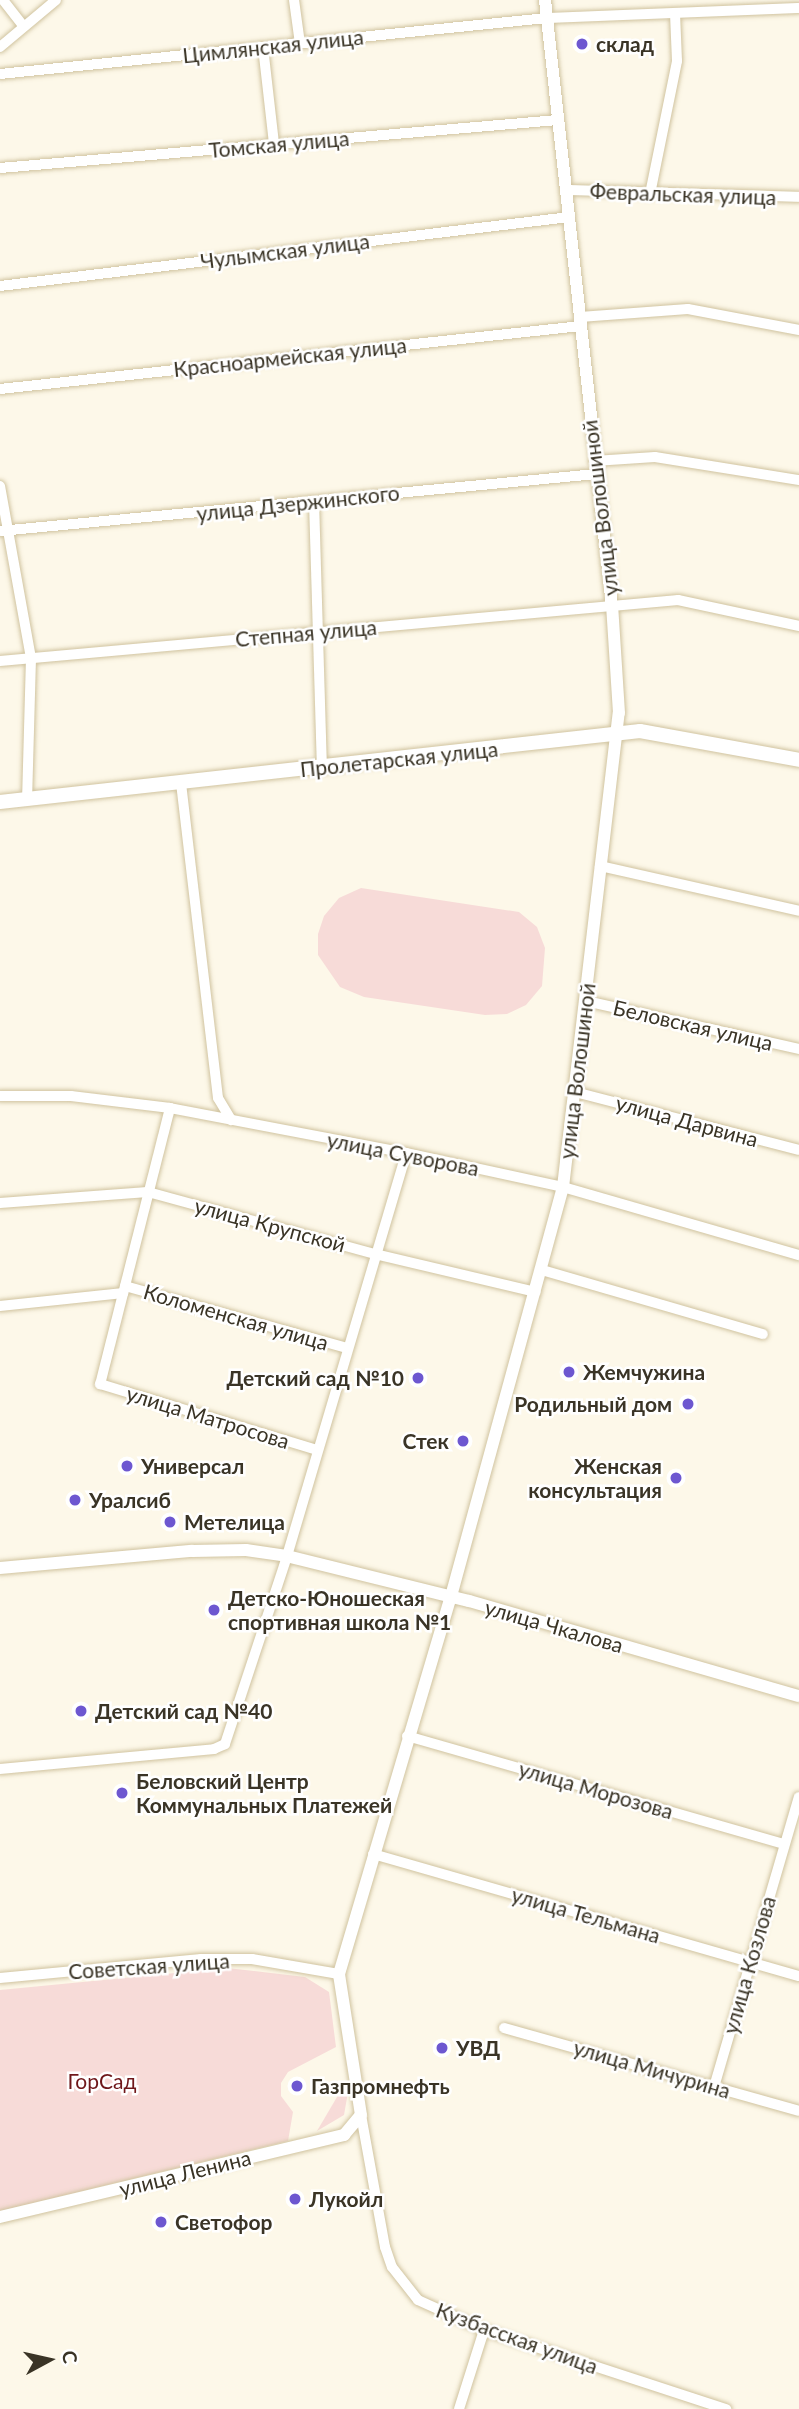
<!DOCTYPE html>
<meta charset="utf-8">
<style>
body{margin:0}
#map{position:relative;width:799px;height:2409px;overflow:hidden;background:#fdf8e9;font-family:Lato,sans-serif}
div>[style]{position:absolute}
.green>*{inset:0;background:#f7dbd8}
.roads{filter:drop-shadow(0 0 2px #d0c39f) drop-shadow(0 0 2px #d0c39f)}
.minor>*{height:10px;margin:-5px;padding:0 5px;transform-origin:5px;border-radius:5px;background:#fff}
.tertiary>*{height:12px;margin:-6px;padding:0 6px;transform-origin:6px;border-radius:6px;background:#fff}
.secondary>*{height:14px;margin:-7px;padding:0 7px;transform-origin:7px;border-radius:7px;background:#fff}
.dots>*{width:19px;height:19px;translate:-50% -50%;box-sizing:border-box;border:4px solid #fff;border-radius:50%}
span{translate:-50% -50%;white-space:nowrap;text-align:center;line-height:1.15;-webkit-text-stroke:5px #fff;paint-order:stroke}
.poi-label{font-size:21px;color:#3a3426;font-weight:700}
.left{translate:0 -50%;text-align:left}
.right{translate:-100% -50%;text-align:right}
.street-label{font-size:21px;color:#3a3426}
.park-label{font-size:21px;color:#6f171a}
.north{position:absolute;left:14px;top:2325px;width:70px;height:70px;-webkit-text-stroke:5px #fff;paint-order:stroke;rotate:82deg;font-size:19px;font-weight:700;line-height:28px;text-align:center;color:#3a3426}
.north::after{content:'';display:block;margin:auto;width:24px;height:32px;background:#3a3426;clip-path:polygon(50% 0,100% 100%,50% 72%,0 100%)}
</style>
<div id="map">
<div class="green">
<div style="clip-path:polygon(361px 888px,519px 912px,537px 927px,545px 948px,542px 986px,526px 1005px,507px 1014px,485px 1015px,364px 997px,340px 987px,318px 955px,318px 934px,324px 916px,339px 898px)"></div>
<div style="clip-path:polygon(227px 1968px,305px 1977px,329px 1992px,336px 2047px,288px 2072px,281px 2083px,281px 2096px,293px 2112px,288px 2141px,0 2211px,0 1990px)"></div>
<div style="clip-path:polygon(348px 2092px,344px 2115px,317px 2131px,337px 2097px)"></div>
</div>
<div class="roads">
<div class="minor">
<div style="left:3px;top:0;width:33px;rotate:52deg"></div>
<div style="left:294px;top:0;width:44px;rotate:82.2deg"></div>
<div style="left:0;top:47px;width:73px;rotate:-40deg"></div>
<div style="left:263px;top:47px;width:98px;rotate:83.5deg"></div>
<div style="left:0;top:74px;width:550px;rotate:-5.85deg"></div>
<div style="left:547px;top:18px;width:252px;rotate:-2.3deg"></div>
<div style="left:0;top:168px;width:560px;rotate:-4.92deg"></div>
<div style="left:566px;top:190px;width:233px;rotate:1.7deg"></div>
<div style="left:650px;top:194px;width:136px;rotate:-78.5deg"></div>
<div style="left:677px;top:61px;width:48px;rotate:-92.4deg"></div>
<div style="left:0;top:286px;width:573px;rotate:-6.91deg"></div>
<div style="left:580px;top:317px;width:108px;rotate:-4.2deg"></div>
<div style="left:688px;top:309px;width:113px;rotate:10.7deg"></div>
<div style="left:0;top:389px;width:584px;rotate:-6.19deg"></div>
<div style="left:594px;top:461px;width:61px;rotate:-3.8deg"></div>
<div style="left:655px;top:457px;width:146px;rotate:9.1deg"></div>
<div style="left:0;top:486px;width:175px;rotate:79.8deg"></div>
<div style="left:31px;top:658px;width:141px;rotate:91.6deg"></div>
<div style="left:314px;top:501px;width:266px;rotate:88.3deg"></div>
<div style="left:0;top:531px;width:599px;rotate:-5.46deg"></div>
<div style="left:0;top:661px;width:681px;rotate:-5.14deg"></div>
<div style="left:678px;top:600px;width:124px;rotate:12.1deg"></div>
<div style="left:181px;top:783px;width:317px;rotate:83.3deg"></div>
<div style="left:218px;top:1098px;width:26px;rotate:59deg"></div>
<div style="left:600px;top:866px;width:204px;rotate:12.7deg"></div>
<div style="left:586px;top:1001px;width:218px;rotate:12.7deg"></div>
<div style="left:575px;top:1092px;width:231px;rotate:14.5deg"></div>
<div style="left:0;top:1096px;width:71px"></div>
<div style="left:71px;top:1096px;width:100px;rotate:6.9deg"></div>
<div style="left:170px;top:1108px;width:240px;rotate:10.8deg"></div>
<div style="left:406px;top:1153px;width:161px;rotate:12.2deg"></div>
<div style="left:563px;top:1187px;width:246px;rotate:16.1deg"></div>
<div style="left:170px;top:1108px;width:285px;rotate:104.2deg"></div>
<div style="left:100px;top:1384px;width:227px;rotate:16.9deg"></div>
<div style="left:0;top:1203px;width:148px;rotate:-4.3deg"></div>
<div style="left:148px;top:1192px;width:235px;rotate:15.3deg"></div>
<div style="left:375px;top:1254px;width:165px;rotate:13.3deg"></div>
<div style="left:542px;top:1270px;width:230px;rotate:16.2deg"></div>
<div style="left:125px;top:1286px;width:230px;rotate:15.6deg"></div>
<div style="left:0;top:1306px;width:124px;rotate:-6deg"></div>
<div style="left:407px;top:1736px;width:392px;rotate:16deg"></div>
<div style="left:0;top:1769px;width:215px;rotate:-5.3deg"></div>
<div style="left:214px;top:1749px;width:12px;rotate:-24deg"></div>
<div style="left:225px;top:1744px;width:198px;rotate:-71.7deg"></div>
<div style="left:287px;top:1556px;width:420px;rotate:-73.5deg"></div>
<div style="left:373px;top:1854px;width:443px;rotate:16deg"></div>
<div style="left:0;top:1978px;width:202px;rotate:-5.4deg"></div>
<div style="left:201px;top:1959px;width:51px"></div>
<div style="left:252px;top:1959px;width:88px;rotate:9.8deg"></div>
<div style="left:504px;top:2028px;width:306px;rotate:15.7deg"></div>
<div style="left:714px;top:2087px;width:302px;rotate:-73.7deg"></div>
<div style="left:361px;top:2115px;width:134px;rotate:79.7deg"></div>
<div style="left:385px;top:2247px;width:21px;rotate:71deg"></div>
<div style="left:392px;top:2267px;width:42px;rotate:51.8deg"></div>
<div style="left:418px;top:2300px;width:72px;rotate:24.4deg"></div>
<div style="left:484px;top:2330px;width:255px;rotate:18.1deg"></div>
<div style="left:459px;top:2409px;width:83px;rotate:-72.4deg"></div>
</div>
<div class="tertiary">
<div style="left:0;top:1568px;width:193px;rotate:-5.1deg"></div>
<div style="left:192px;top:1551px;width:54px;rotate:-1.1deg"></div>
<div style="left:246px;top:1550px;width:41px;rotate:8.3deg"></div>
<div style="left:287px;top:1556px;width:187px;rotate:13.9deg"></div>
<div style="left:469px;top:1601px;width:343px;rotate:16.1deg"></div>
<div style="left:0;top:2217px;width:354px;rotate:-13.4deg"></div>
<div style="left:344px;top:2135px;width:26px;rotate:-50deg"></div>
<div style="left:361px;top:2115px;width:143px;rotate:-98.9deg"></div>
<div style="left:339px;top:1974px;width:390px;rotate:-73.5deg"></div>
<div style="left:450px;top:1600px;width:428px;rotate:-74.7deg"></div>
<div style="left:563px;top:1187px;width:477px;rotate:-83.3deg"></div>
<div style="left:619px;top:713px;width:107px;rotate:-93.7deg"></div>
<div style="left:612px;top:606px;width:610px;rotate:-96.31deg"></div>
</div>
<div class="secondary">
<div style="left:0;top:802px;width:644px;rotate:-6.33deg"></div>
<div style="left:640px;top:731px;width:162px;rotate:10.3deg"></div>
</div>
</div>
<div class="dots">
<div style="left:582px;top:44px;background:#6d57d0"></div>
<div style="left:569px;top:1372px;background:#6d57d0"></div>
<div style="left:418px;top:1378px;background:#6d57d0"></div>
<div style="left:688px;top:1404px;background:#6d57d0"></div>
<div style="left:463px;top:1441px;background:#6d57d0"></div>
<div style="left:127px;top:1466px;background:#6d57d0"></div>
<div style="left:676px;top:1478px;background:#6d57d0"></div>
<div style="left:75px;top:1500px;background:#6d57d0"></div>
<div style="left:170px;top:1522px;background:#6d57d0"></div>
<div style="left:214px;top:1610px;background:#6d57d0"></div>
<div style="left:81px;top:1711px;background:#6d57d0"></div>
<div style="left:122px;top:1793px;background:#6d57d0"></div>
<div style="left:442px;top:2048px;background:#6d57d0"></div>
<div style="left:297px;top:2086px;background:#6d57d0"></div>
<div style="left:295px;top:2199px;background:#6d57d0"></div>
<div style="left:161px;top:2222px;background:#6d57d0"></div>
</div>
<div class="poi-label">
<span class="left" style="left:596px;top:44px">склад</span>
<span class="left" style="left:583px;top:1372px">Жемчужина</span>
<span class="right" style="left:404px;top:1378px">Детский сад №10</span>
<span class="right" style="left:672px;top:1404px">Родильный дом</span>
<span class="right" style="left:449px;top:1441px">Стек</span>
<span class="left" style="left:141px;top:1466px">Универсал</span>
<span class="right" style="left:662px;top:1478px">Женская<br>консультация</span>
<span class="left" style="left:89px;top:1500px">Уралсиб</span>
<span class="left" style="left:184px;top:1522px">Метелица</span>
<span class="left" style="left:228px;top:1610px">Детско-Юношеская<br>спортивная школа №1</span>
<span class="left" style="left:95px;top:1711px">Детский сад №40</span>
<span class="left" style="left:136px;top:1793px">Беловский Центр<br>Коммунальных Платежей</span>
<span class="left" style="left:456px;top:2048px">УВД</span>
<span class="left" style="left:311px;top:2086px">Газпромнефть</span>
<span class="left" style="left:309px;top:2199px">Лукойл</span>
<span class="left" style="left:175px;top:2222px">Светофор</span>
</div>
<div class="street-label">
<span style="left:273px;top:46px;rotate:-6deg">Цимлянская улица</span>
<span style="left:279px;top:144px;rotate:-5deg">Томская улица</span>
<span style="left:683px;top:194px;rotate:2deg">Февральская улица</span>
<span style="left:285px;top:251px;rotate:-7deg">Чулымская улица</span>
<span style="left:290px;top:357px;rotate:-6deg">Красноармейская улица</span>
<span style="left:298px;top:503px;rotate:-6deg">улица Дзержинского</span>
<span style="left:600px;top:508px;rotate:-97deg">улица Волошиной</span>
<span style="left:306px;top:633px;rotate:-5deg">Степная улица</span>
<span style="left:399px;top:759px;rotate:-6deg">Пролетарская улица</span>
<span style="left:693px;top:1025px;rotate:13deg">Беловская улица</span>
<span style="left:577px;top:1071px;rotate:-83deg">улица Волошиной</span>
<span style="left:687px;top:1121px;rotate:15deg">улица Дарвина</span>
<span style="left:403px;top:1154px;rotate:11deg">улица Суворова</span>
<span style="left:270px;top:1225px;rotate:15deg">улица Крупской</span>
<span style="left:236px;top:1317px;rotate:16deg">Коломенская улица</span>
<span style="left:208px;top:1417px;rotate:17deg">улица Матросова</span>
<span style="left:554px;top:1626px;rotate:16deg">улица Чкалова</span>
<span style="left:596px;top:1790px;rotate:16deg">улица Морозова</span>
<span style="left:586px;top:1915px;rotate:16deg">улица Тельмана</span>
<span style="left:749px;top:1965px;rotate:-74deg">улица Козлова</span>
<span style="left:149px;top:1966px;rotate:-4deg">Советская улица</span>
<span style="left:652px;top:2069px;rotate:16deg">улица Мичурина</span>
<span style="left:185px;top:2173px;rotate:-14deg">улица Ленина</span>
<span style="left:517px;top:2338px;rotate:20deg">Кузбасская улица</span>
</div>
<div class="park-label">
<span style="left:102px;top:2081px">ГорСад</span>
</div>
<div class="north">С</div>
</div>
